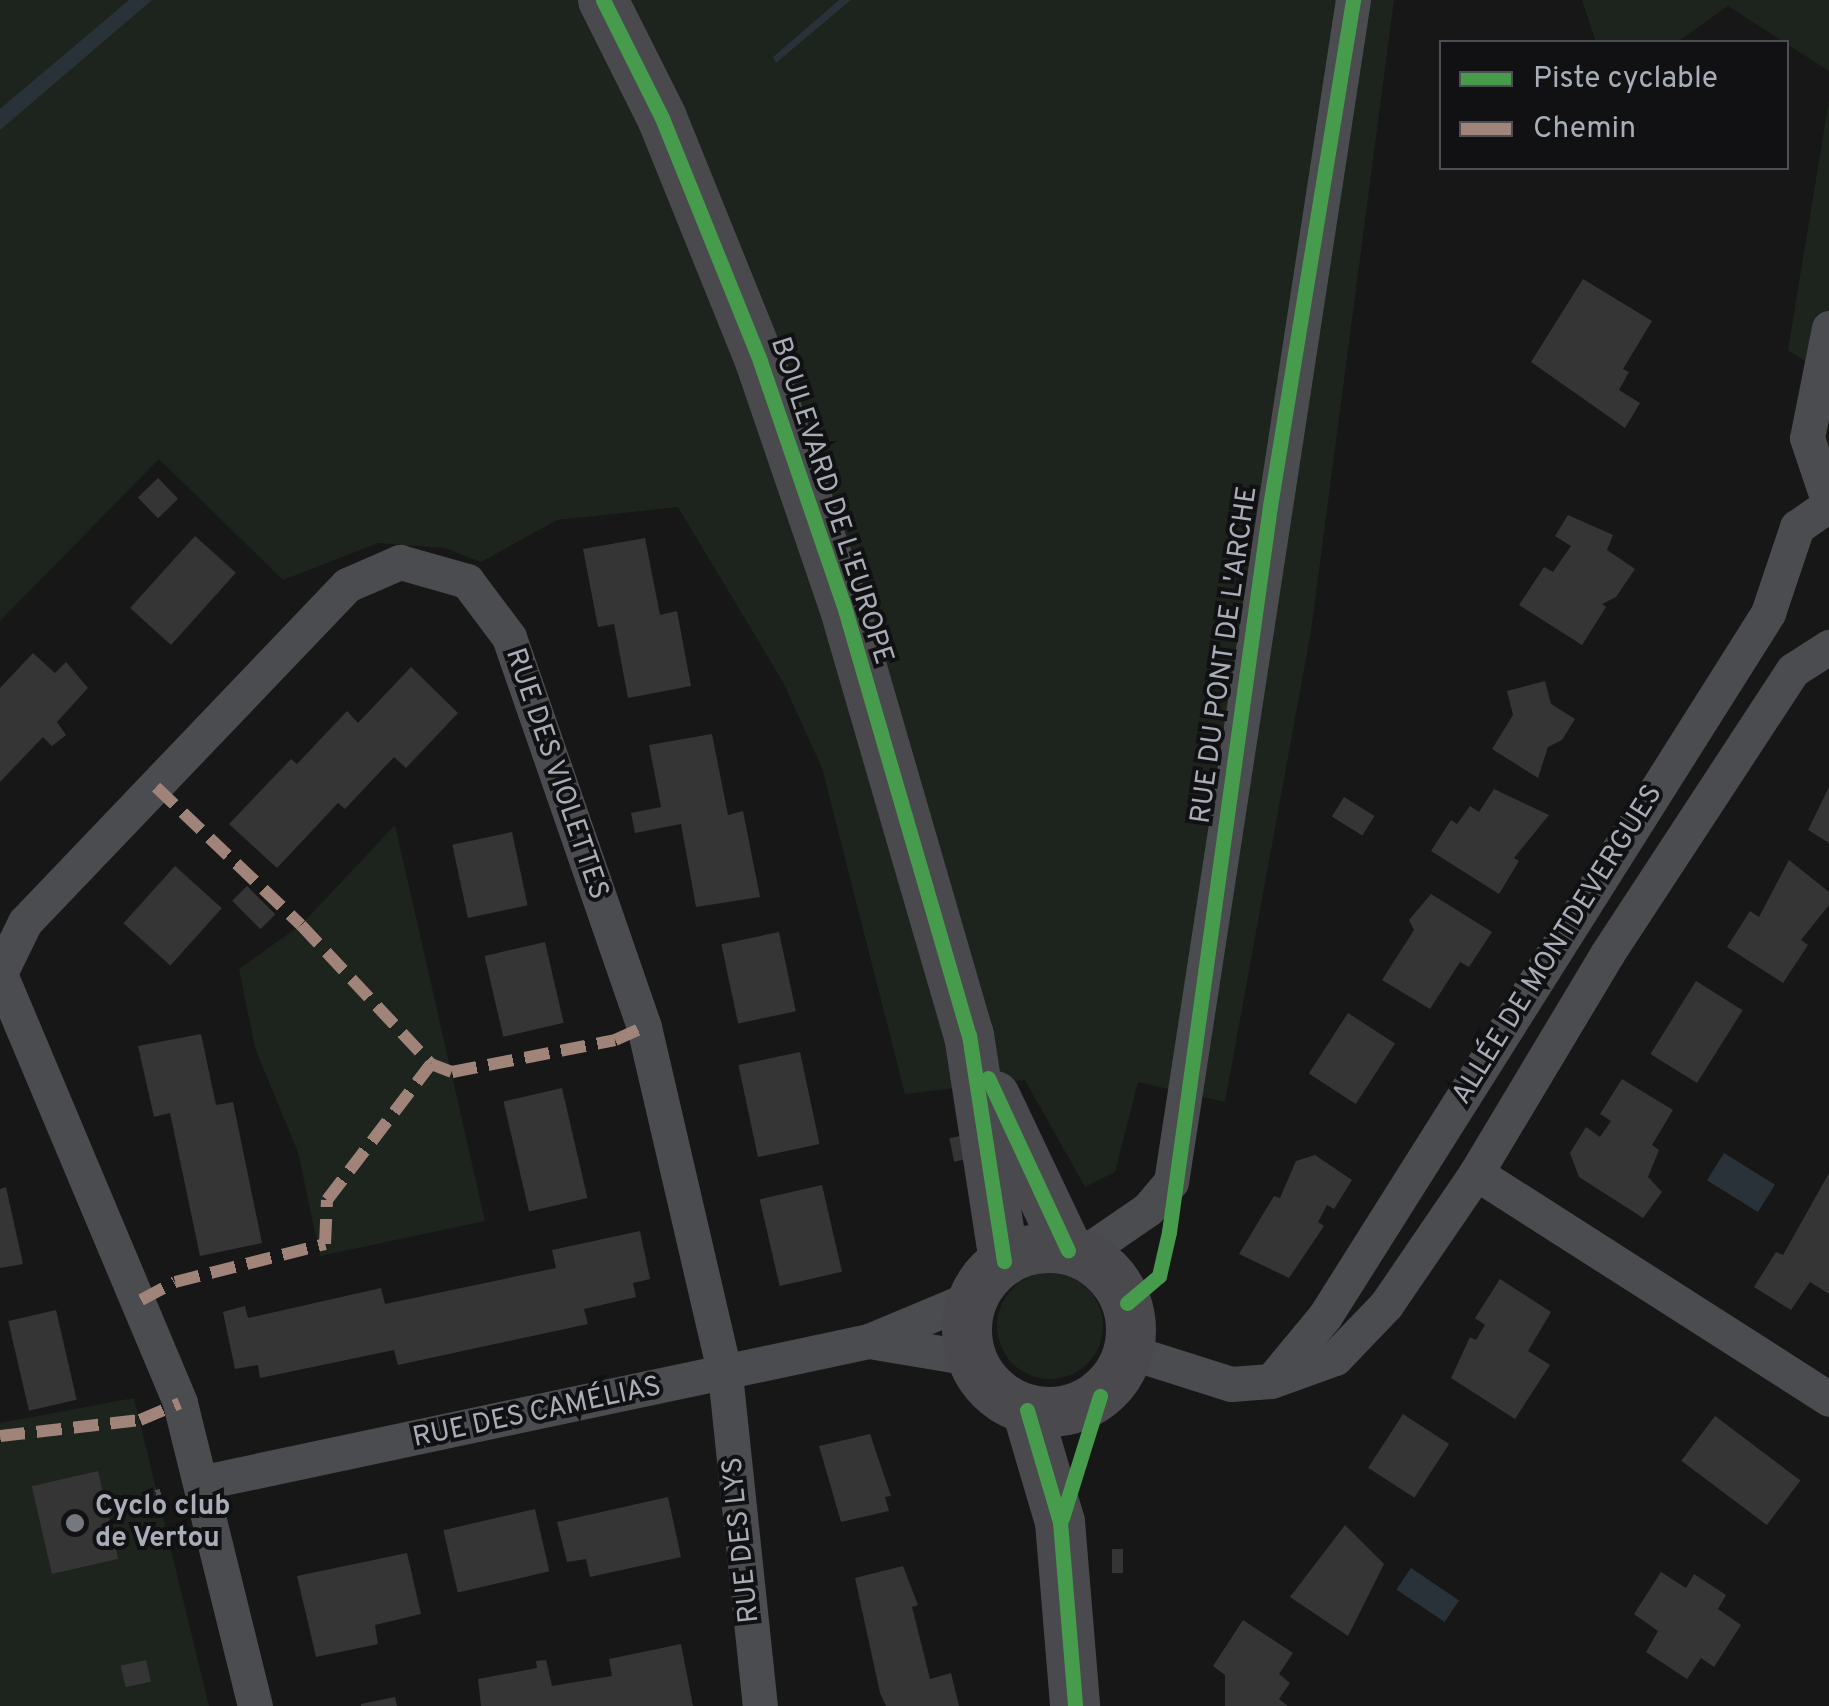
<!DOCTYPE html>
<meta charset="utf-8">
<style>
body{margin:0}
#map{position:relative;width:1829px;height:1706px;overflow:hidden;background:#171717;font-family:Overpass,sans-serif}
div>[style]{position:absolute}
.green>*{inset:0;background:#1d241e}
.round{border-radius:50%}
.water>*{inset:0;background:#2a3239;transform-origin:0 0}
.building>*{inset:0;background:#353536;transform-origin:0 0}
.path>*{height:6px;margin-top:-3px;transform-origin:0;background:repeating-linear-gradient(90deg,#4d4e52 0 5px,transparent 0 13px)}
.street>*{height:35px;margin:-17.5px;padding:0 17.5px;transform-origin:17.5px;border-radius:17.5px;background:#4b4c50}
.secondary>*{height:50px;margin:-25px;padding:0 25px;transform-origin:25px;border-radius:25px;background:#4a4a4e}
.secondary>.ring{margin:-25px;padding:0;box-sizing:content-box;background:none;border:50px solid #4a4a4e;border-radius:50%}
.quiet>*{height:12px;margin-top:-6px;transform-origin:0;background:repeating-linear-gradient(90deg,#a18479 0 25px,transparent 0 37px)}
.cycleway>*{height:15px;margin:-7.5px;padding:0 7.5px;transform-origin:7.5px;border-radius:7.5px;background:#469c4c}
.dots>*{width:28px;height:28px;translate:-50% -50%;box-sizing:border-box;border:5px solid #111113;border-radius:50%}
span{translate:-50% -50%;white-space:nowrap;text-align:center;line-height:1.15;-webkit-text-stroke:8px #111113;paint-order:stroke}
.street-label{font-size:28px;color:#a8adb8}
.poi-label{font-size:28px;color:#a8adb8;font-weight:700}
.left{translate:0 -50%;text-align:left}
.legend{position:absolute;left:1439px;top:40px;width:350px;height:130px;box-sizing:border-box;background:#111113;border:2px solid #4d4f55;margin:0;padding:12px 18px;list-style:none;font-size:30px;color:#a8adb8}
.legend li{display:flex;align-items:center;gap:20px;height:50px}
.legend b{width:50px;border:2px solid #4d4f55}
</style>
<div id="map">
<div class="green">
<div style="clip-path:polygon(0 0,839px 0,773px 57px,776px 63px,851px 0,1394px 0,1311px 631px,1225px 1102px,1138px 1082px,1115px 1172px,1085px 1187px,1025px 1080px,905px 1094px,822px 768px,783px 682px,678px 507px,557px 520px,481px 562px,445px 548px,378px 543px,283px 580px,159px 459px,0 621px)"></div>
<div style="clip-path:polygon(1582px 0,1829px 0,1829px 71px,1728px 6px,1677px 42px,1596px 42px)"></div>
<div style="clip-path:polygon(1829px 100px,1829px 377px,1788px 350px)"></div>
<div style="clip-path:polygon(395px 825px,485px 1221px,320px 1256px,298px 1152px,255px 1048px,239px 969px,301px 925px)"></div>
<div class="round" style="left:997px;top:1273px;width:106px;height:106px"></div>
<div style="clip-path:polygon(134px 1398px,209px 1706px,0 1706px,0 1423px)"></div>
</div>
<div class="water">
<div style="clip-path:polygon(129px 0,152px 0,0 130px,0 109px)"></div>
<div style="clip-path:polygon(839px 0,851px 0,776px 63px,773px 57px)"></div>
<div style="left:1724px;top:1153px;width:60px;height:32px;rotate:32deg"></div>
<div style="left:1411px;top:1568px;width:58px;height:26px;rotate:34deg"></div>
</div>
<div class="building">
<div style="clip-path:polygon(1583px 279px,1652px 321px,1623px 369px,1629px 372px,1619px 390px,1640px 403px,1625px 428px,1531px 362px)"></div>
<div style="left:158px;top:478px;width:29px;height:28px;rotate:46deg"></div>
<div style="clip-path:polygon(1568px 515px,1613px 535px,1607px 550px,1635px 569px,1616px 597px,1602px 604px,1606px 607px,1582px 645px,1519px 605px,1544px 567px,1553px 572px,1571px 546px,1555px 536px)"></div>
<div style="left:195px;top:536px;width:55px;height:97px;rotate:42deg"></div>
<div style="clip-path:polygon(645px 538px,660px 615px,677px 611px,691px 686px,628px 698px,614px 624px,598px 627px,583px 549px)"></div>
<div style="clip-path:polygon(33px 653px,55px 673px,66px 662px,88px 688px,57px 722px,66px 735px,52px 746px,43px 737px,0 782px,0 688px)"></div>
<div style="clip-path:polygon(411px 667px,458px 713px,406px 768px,394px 757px,345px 809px,338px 803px,277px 868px,229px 824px,291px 759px,297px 764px,347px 711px,358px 723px)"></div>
<div style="clip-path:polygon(1545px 681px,1551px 704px,1575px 719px,1562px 740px,1548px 747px,1538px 778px,1492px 749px,1513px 715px,1507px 691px)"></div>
<div style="clip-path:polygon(712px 734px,728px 815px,743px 811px,760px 897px,696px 907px,681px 824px,635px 833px,631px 813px,661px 807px,649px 745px)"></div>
<div style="clip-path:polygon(1829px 787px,1829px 843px,1808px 830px)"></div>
<div style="clip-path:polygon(1494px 789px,1549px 815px,1514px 858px,1519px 861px,1499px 894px,1431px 851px,1451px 820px,1457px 824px,1470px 806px,1479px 812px)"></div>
<div style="left:1344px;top:797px;width:36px;height:23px;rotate:32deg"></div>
<div style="left:512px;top:832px;width:75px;height:61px;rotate:78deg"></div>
<div style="clip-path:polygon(1789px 860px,1829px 892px,1829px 905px,1801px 940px,1808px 945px,1783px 983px,1727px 947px,1750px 911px,1759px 917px)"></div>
<div style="left:175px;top:866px;width:63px;height:77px;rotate:42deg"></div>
<div style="left:247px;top:886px;width:40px;height:21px;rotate:45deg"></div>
<div style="clip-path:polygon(1431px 894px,1492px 932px,1469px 967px,1460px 962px,1430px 1009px,1382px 980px,1414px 930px,1409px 920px)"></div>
<div style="left:779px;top:932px;width:81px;height:59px;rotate:78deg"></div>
<div style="left:545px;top:942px;width:83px;height:62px;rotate:77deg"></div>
<div style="left:1696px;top:981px;width:55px;height:86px;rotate:32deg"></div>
<div style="left:1348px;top:1013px;width:56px;height:72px;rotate:33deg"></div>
<div style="clip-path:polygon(201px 1034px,216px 1105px,233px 1102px,262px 1243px,200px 1256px,170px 1113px,154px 1117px,138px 1046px)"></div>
<div style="left:800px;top:1052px;width:94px;height:63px;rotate:78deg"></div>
<div style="clip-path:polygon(1622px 1079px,1673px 1110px,1652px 1145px,1659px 1150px,1648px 1177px,1662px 1192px,1643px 1218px,1579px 1177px,1570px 1153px,1586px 1127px,1600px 1137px,1611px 1121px,1600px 1114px)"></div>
<div style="left:562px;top:1088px;width:113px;height:60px;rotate:77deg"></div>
<div style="left:960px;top:1136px;width:24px;height:11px;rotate:78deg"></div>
<div style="clip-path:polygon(1315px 1155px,1352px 1180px,1334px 1209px,1327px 1205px,1318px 1222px,1324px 1226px,1289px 1278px,1239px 1254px,1274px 1196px,1280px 1198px,1296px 1161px)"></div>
<div style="clip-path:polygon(1829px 1173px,1829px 1294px,1810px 1282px,1791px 1310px,1754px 1287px,1776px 1252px,1783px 1255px)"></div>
<div style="left:822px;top:1185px;width:89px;height:64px;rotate:77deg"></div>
<div style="clip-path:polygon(6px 1187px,23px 1264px,0 1268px,0 1189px)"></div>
<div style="clip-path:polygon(640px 1231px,650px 1279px,633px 1283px,636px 1297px,584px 1309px,588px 1324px,398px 1365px,394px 1350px,260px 1378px,258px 1365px,235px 1369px,223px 1312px,245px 1306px,248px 1318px,381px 1288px,385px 1304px,556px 1268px,552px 1250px)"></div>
<div style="clip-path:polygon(1500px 1279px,1551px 1312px,1528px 1351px,1550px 1365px,1515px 1419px,1451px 1378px,1470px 1337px,1476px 1340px,1485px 1325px,1475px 1318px)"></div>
<div style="left:56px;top:1310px;width:92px;height:49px;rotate:77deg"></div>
<div style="left:1403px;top:1414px;width:55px;height:64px;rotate:33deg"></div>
<div style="left:1715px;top:1416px;width:107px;height:56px;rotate:37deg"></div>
<div style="clip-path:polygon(870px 1434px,891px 1496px,885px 1497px,889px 1511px,841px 1522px,819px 1446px)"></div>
<div style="left:98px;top:1471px;width:90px;height:68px;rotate:77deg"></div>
<div style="clip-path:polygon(668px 1497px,681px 1557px,590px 1577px,586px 1559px,567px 1562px,557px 1522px)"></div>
<div style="left:535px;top:1509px;width:64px;height:94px;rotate:77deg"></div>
<div style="clip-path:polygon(1345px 1525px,1384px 1564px,1348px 1636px,1290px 1597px)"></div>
<div style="left:1112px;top:1549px;width:11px;height:24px"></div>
<div style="clip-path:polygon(407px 1553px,421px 1614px,375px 1625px,378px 1644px,316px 1657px,297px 1576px)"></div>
<div style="clip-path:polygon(903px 1566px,918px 1605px,912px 1607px,930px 1679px,951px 1673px,959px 1706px,886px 1706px,880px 1693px,855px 1578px)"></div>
<div style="clip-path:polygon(1661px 1572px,1686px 1588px,1694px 1574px,1726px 1595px,1718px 1609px,1741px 1625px,1714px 1667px,1701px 1658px,1687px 1679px,1646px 1652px,1658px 1631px,1634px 1614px)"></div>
<div style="clip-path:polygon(1243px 1620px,1293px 1653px,1279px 1674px,1290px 1683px,1279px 1699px,1288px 1706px,1225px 1706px,1225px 1675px,1213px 1666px)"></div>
<div style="clip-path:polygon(681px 1644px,693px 1706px,481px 1706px,478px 1679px,537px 1668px,536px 1661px,546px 1660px,552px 1686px,612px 1676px,609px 1659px)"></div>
<div style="left:146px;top:1660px;width:22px;height:26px;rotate:77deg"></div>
<div style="clip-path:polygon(395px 1697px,397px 1706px,361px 1706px,361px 1704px)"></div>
</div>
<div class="path">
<div style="left:118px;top:1503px;width:48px;rotate:-14.6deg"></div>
</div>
<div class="street">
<div style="left:1829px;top:328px;width:112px;rotate:101.3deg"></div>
<div style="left:1807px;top:438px;width:69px;rotate:71.3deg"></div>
<div style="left:0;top:973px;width:57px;rotate:-63.9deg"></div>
<div style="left:25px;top:922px;width:466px;rotate:-46.3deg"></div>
<div style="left:347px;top:585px;width:58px;rotate:-23.5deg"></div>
<div style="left:400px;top:562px;width:70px;rotate:15.8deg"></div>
<div style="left:467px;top:581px;width:70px;rotate:53.1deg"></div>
<div style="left:509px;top:637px;width:413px;rotate:70.9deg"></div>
<div style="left:644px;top:1027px;width:356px;rotate:76.9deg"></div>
<div style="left:725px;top:1374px;width:334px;rotate:84deg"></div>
<div style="left:0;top:974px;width:465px;rotate:67.2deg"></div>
<div style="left:180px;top:1403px;width:312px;rotate:76.1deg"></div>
<div style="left:1476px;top:1173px;width:419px;rotate:32.6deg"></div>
<div style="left:1084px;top:1253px;width:78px;rotate:-34.5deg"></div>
<div style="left:1148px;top:1209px;width:35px;rotate:-50deg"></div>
<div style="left:1171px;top:1182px;width:1196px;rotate:-81.25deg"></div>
<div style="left:869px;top:1341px;width:103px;rotate:9.5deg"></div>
<div style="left:1130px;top:1352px;width:106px;rotate:17.6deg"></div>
<div style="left:1231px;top:1384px;width:40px;rotate:-4.3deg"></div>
<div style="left:1271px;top:1381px;width:68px;rotate:-19.8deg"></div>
<div style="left:1335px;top:1358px;width:74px;rotate:-46.1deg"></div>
<div style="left:1386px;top:1305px;width:160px;rotate:-55.7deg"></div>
<div style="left:1476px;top:1173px;width:255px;rotate:-59.1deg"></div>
<div style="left:1607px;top:954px;width:339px;rotate:-56.8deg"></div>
<div style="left:1793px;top:670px;width:43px;rotate:-32.6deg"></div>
<div style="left:1272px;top:1380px;width:83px;rotate:-50.4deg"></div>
<div style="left:1325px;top:1316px;width:831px;rotate:-57.78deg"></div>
<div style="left:1768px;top:613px;width:91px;rotate:-71.4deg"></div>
<div style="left:1797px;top:527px;width:39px;rotate:-35deg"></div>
<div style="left:204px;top:1482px;width:680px;rotate:-11.97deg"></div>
<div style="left:869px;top:1341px;width:114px;rotate:-22.7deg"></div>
</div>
<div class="secondary">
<div style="left:603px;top:0;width:132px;rotate:63.4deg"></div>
<div style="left:662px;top:118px;width:262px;rotate:68deg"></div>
<div style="left:760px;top:361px;width:259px;rotate:71.1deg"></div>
<div style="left:844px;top:606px;width:447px;rotate:73.8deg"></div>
<div style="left:969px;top:1035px;width:229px;rotate:81.2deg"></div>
<div style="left:995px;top:1096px;width:170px;rotate:64.6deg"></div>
<div class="ring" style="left:967px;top:1248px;width:114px;height:114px"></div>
<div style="left:1027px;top:1410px;width:117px;rotate:73.6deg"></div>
<div style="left:1060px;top:1522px;width:185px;rotate:85.3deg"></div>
</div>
<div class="quiet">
<div style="left:156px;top:787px;width:200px;rotate:43.6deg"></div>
<div style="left:301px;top:925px;width:190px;rotate:46.9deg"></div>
<div style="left:431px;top:1064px;width:22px;rotate:21deg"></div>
<div style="left:452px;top:1072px;width:166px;rotate:-11.1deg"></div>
<div style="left:615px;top:1040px;width:32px;rotate:-24deg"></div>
<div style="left:141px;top:1300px;width:38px;rotate:-28deg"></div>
<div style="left:175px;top:1282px;width:155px;rotate:-14.2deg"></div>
<div style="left:325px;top:1244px;width:44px;rotate:-87.4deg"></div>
<div style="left:327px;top:1200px;width:171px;rotate:-52.6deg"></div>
<div style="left:0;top:1436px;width:141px;rotate:-6.5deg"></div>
<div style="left:140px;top:1420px;width:43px;rotate:-23deg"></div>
</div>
<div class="cycleway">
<div style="left:603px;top:0;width:132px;rotate:63.4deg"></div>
<div style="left:662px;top:118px;width:262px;rotate:68deg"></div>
<div style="left:760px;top:361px;width:259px;rotate:71.1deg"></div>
<div style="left:844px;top:606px;width:447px;rotate:73.8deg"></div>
<div style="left:969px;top:1035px;width:229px;rotate:81.2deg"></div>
<div style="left:988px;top:1078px;width:190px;rotate:65.1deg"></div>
<div style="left:1127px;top:1303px;width:42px;rotate:-40.2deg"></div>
<div style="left:1159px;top:1276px;width:45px;rotate:-77.2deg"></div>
<div style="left:1169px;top:1232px;width:733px;rotate:-82.08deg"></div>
<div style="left:1270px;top:506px;width:513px;rotate:-80.68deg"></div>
<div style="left:1027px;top:1410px;width:117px;rotate:73.6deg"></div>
<div style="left:1060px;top:1522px;width:185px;rotate:85.3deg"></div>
<div style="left:1062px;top:1518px;width:128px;rotate:-72.7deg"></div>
</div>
<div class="dots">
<div style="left:75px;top:1523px;background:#757880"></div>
</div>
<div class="street-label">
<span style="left:831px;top:501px;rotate:72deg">BOULEVARD DE L'EUROPE</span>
<span style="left:1225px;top:655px;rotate:-82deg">RUE DU PONT DE L'ARCHE</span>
<span style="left:556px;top:774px;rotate:71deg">RUE DES VIOLETTES</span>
<span style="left:1558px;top:945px;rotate:-58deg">ALLÉE DE MONTDEVERGUES</span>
<span style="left:537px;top:1413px;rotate:-12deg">RUE DES CAMÉLIAS</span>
<span style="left:742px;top:1540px;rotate:-96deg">RUE DES LYS</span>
</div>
<div class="poi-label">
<span class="left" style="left:95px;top:1523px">Cyclo club<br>de Vertou</span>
</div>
<ul class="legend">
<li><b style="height:12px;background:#469c4c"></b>Piste cyclable</li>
<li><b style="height:12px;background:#a18479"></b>Chemin</li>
</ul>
</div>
